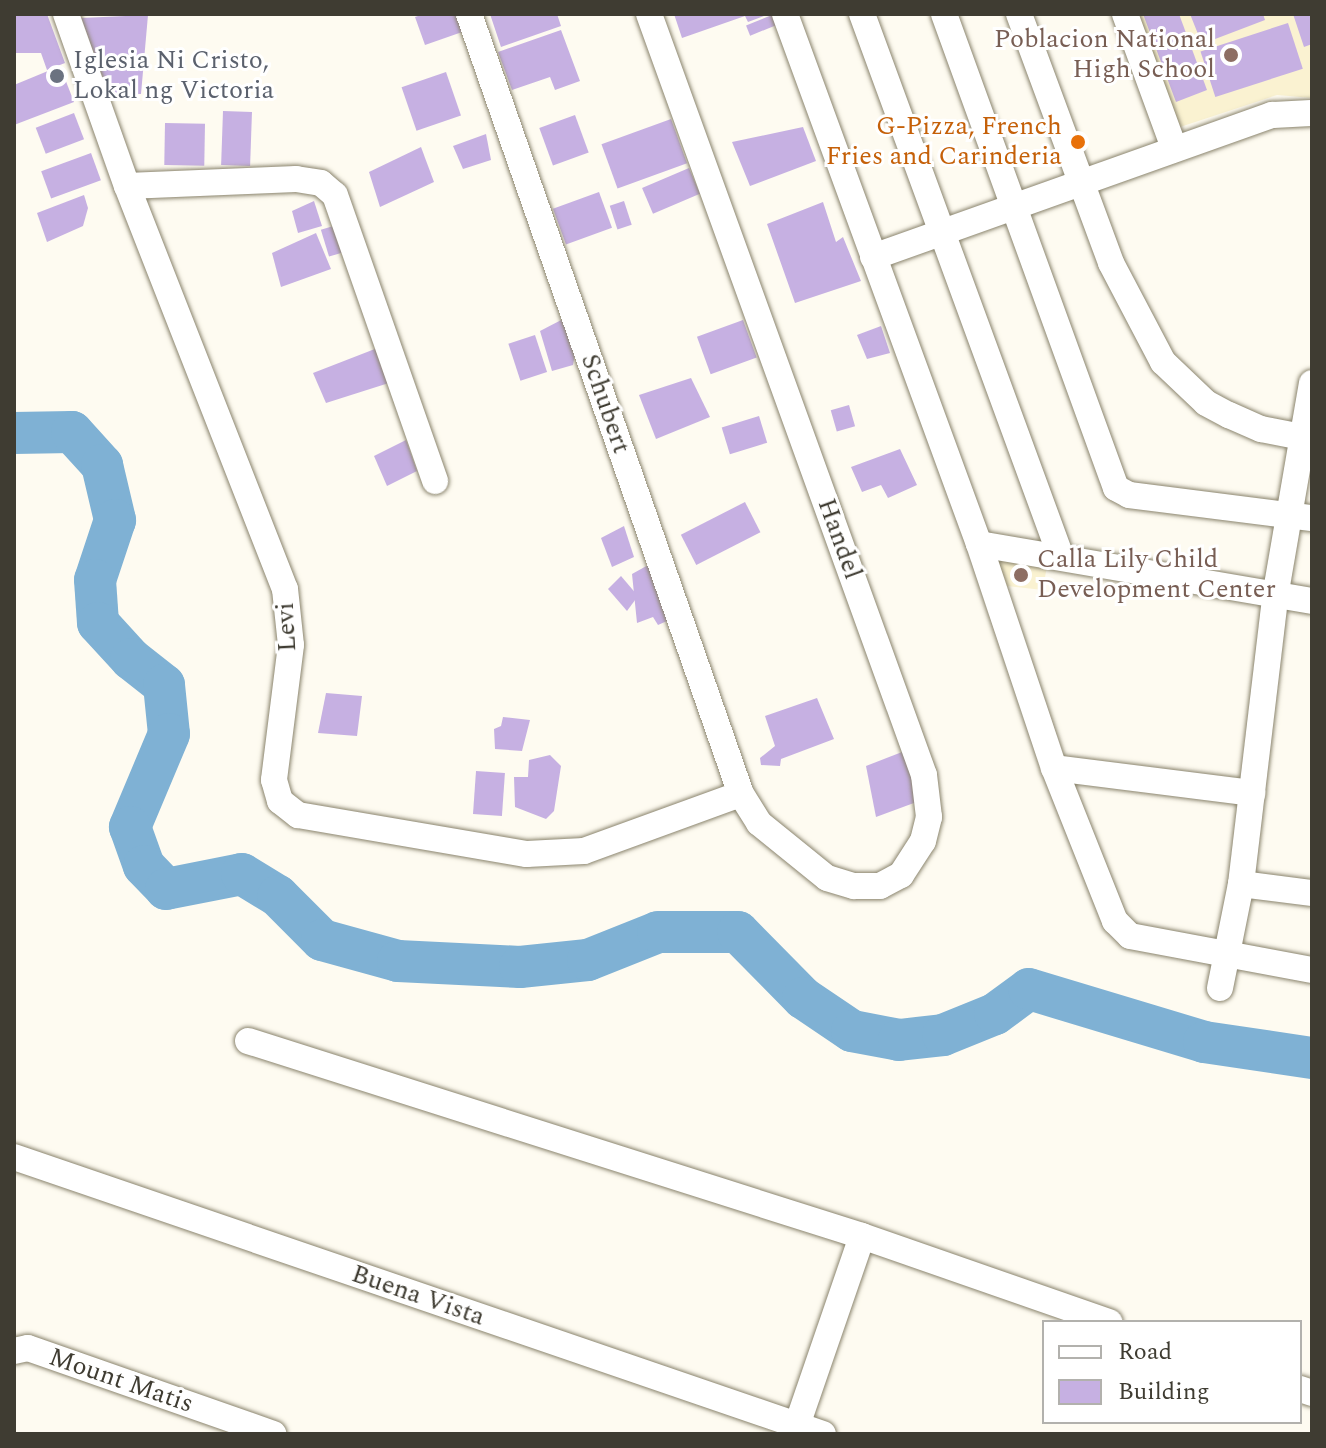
<!DOCTYPE html>
<style>
body{margin:0}
#map{position:relative;width:1326px;height:1448px;overflow:hidden;background:#fefbf1;font-family:Spectral,serif}
div>[style]{position:absolute}
.built>*{inset:0;background:#faf2d1}
.river>*{height:42px;margin:-21px;padding:0 21px;transform-origin:21px;border-radius:21px;background:#7fb1d4}
.building>*{inset:0;background:#c6b0e2;transform-origin:0 0}
.roads{filter:drop-shadow(0 0 2px #8a846d) drop-shadow(0 0 2px #8a846d)}
.minor>*{height:26px;margin:-13px;padding:0 13px;transform-origin:13px;border-radius:13px;background:#fff}
.dots>*{width:22px;height:22px;translate:-50% -50%;box-sizing:border-box;border:4px solid #fff;border-radius:50%}
span{translate:-50% -50%;white-space:nowrap;text-align:center;line-height:1.15;-webkit-text-stroke:6px #fff;paint-order:stroke}
.education-label{font-size:26px;color:#785e54}
.right{translate:-100% -50%;text-align:right}
.left{translate:0 -50%;text-align:left}
.worship-label{font-size:26px;color:#5b616d}
.food-label{font-size:26px;color:#c56008}
.street-label{font-size:26px;color:#3f3c32}
.frame{position:absolute;inset:0;border:16px solid #3f3c32;pointer-events:none}
.legend{position:absolute;left:1042px;top:1320px;width:260px;height:104px;box-sizing:border-box;background:#fff;border:2px solid #b2b1ad;margin:0;padding:10px 14px;list-style:none;font-size:24px;color:#3f3c32}
.legend li{display:flex;align-items:center;gap:16px;height:40px}
.legend b{width:40px;border:2px solid #b2b1ad}
</style>
<div id="map">
<div class="built">
<div style="clip-path:polygon(1136px 14px,1312px 14px,1312px 98px,1277px 95px,1177px 128px)"></div>
<div style="clip-path:polygon(989px 553px,1047px 565px,1043px 590px,999px 585px)"></div>
</div>
<div class="river">
<div style="left:14px;top:433px;width:58px;rotate:-1deg"></div>
<div style="left:72px;top:432px;width:45px;rotate:47.7deg"></div>
<div style="left:102px;top:465px;width:57px;rotate:76.7deg"></div>
<div style="left:115px;top:520px;width:63px;rotate:108.4deg"></div>
<div style="left:95px;top:580px;width:43px;rotate:86deg"></div>
<div style="left:98px;top:623px;width:49px;rotate:47.5deg"></div>
<div style="left:131px;top:659px;width:42px;rotate:38.2deg"></div>
<div style="left:164px;top:685px;width:49px;rotate:84.2deg"></div>
<div style="left:169px;top:734px;width:101px;rotate:112.8deg"></div>
<div style="left:130px;top:827px;width:41px;rotate:70.3deg"></div>
<div style="left:144px;top:866px;width:32px;rotate:46deg"></div>
<div style="left:166px;top:889px;width:77px;rotate:-11.2deg"></div>
<div style="left:242px;top:874px;width:42px;rotate:31.4deg"></div>
<div style="left:278px;top:896px;width:62px;rotate:45deg"></div>
<div style="left:322px;top:940px;width:79px;rotate:15.4deg"></div>
<div style="left:398px;top:961px;width:122px;rotate:2.8deg"></div>
<div style="left:520px;top:967px;width:68px;rotate:-5.9deg"></div>
<div style="left:588px;top:960px;width:75px;rotate:-21.8deg"></div>
<div style="left:658px;top:932px;width:80px"></div>
<div style="left:738px;top:932px;width:93px;rotate:45.4deg"></div>
<div style="left:803px;top:998px;width:59px;rotate:34deg"></div>
<div style="left:852px;top:1031px;width:48px;rotate:10.8deg"></div>
<div style="left:899px;top:1040px;width:44px;rotate:-6.5deg"></div>
<div style="left:943px;top:1035px;width:56px;rotate:-22deg"></div>
<div style="left:995px;top:1014px;width:42px;rotate:-36.3deg"></div>
<div style="left:1029px;top:989px;width:183px;rotate:16.8deg"></div>
<div style="left:1204px;top:1042px;width:109px;rotate:8.4deg"></div>
</div>
<div class="building">
<div style="clip-path:polygon(14px 14px,47px 14px,65px 63px,47px 70px,41px 53px,14px 53px)"></div>
<div style="clip-path:polygon(424px 14px,459px 14px,465px 31px,425px 45px,415px 17px)"></div>
<div style="clip-path:polygon(490px 14px,557px 14px,561px 26px,501px 47px)"></div>
<div style="clip-path:polygon(674px 14px,769px 14px,748px 22px,745px 16px,682px 38px)"></div>
<div style="clip-path:polygon(1143px 14px,1179px 14px,1207px 90px,1176px 102px)"></div>
<div style="clip-path:polygon(1190px 14px,1263px 14px,1265px 20px,1202px 44px)"></div>
<div style="clip-path:polygon(1293px 14px,1312px 14px,1312px 44px,1304px 47px)"></div>
<div style="clip-path:polygon(148px 15px,141px 94px,109px 94px,81px 18px)"></div>
<div style="left:772px;top:15px;width:11px;height:28px;rotate:68deg"></div>
<div style="left:1288px;top:23px;width:48px;height:92px;rotate:72deg"></div>
<div style="clip-path:polygon(561px 30px,580px 81px,555px 90px,550px 77px,512px 90px,498px 52px)"></div>
<div style="clip-path:polygon(60px 66px,74px 102px,14px 125px,14px 85px)"></div>
<div style="left:446px;top:72px;width:46px;height:47px;rotate:71deg"></div>
<div style="left:223px;top:111px;width:29px;height:54px;rotate:2deg"></div>
<div style="left:74px;top:113px;width:28px;height:41px;rotate:69deg"></div>
<div style="left:575px;top:115px;width:40px;height:38px;rotate:70deg"></div>
<div style="left:671px;top:119px;width:47px;height:74px;rotate:70deg"></div>
<div style="left:165px;top:123px;width:40px;height:42px;rotate:1deg"></div>
<div style="clip-path:polygon(803px 127px,816px 161px,750px 186px,732px 142px)"></div>
<div style="clip-path:polygon(486px 134px,491px 160px,463px 169px,453px 146px)"></div>
<div style="clip-path:polygon(421px 147px,434px 182px,380px 207px,369px 172px)"></div>
<div style="left:91px;top:153px;width:29px;height:53px;rotate:70deg"></div>
<div style="left:689px;top:168px;width:28px;height:51px;rotate:67deg"></div>
<div style="left:599px;top:192px;width:38px;height:49px;rotate:70deg"></div>
<div style="clip-path:polygon(84px 195px,88px 208px,83px 226px,47px 242px,37px 213px)"></div>
<div style="clip-path:polygon(314px 201px,322px 226px,298px 233px,292px 211px)"></div>
<div style="left:624px;top:201px;width:25px;height:15px;rotate:72deg"></div>
<div style="clip-path:polygon(823px 202px,836px 242px,843px 237px,861px 281px,795px 303px,767px 224px)"></div>
<div style="left:340px;top:224px;width:28px;height:20px;rotate:73deg"></div>
<div style="clip-path:polygon(316px 233px,331px 269px,281px 287px,272px 253px)"></div>
<div style="clip-path:polygon(567px 317px,578px 338px,573px 365px,552px 371px,540px 331px)"></div>
<div style="left:743px;top:320px;width:40px;height:49px;rotate:70deg"></div>
<div style="clip-path:polygon(881px 326px,890px 353px,867px 359px,857px 335px)"></div>
<div style="left:535px;top:335px;width:39px;height:28px;rotate:72deg"></div>
<div style="clip-path:polygon(380px 347px,392px 382px,326px 403px,313px 373px)"></div>
<div style="clip-path:polygon(691px 378px,710px 417px,656px 439px,639px 395px)"></div>
<div style="left:849px;top:405px;width:22px;height:19px;rotate:74deg"></div>
<div style="left:759px;top:416px;width:28px;height:39px;rotate:73deg"></div>
<div style="clip-path:polygon(406px 440px,417px 471px,387px 486px,374px 456px)"></div>
<div style="clip-path:polygon(900px 449px,917px 485px,888px 498px,881px 485px,862px 492px,851px 467px)"></div>
<div style="left:745px;top:502px;width:34px;height:72px;rotate:63deg"></div>
<div style="clip-path:polygon(624px 526px,634px 557px,612px 567px,601px 538px)"></div>
<div style="clip-path:polygon(650px 564px,676px 617px,658px 625px,653px 617px,637px 623px,632px 574px)"></div>
<div style="clip-path:polygon(621px 576px,638px 596px,627px 611px,608px 589px)"></div>
<div style="clip-path:polygon(326px 693px,362px 696px,357px 736px,318px 733px)"></div>
<div style="clip-path:polygon(817px 698px,834px 739px,781px 759px,780px 766px,761px 765px,760px 758px,775px 746px,765px 716px)"></div>
<div style="clip-path:polygon(503px 717px,530px 720px,522px 751px,495px 749px,494px 729px,501px 726px)"></div>
<div style="clip-path:polygon(920px 745px,922px 800px,876px 817px,866px 766px)"></div>
<div style="clip-path:polygon(550px 755px,561px 766px,554px 811px,546px 819px,515px 807px,514px 777px,528px 777px,529px 760px)"></div>
<div style="left:476px;top:771px;width:29px;height:43px;rotate:4deg"></div>
</div>
<div class="roads">
<div class="minor">
<div style="left:66px;top:14px;width:182px;rotate:70.5deg"></div>
<div style="left:127px;top:186px;width:433px;rotate:68.6deg"></div>
<div style="left:285px;top:589px;width:56px;rotate:83.9deg"></div>
<div style="left:291px;top:645px;width:136px;rotate:97.2deg"></div>
<div style="left:274px;top:780px;width:22px;rotate:74deg"></div>
<div style="left:280px;top:801px;width:23px;rotate:38deg"></div>
<div style="left:298px;top:815px;width:232px;rotate:9.7deg"></div>
<div style="left:527px;top:854px;width:57px;rotate:-3deg"></div>
<div style="left:584px;top:851px;width:167px;rotate:-20deg"></div>
<div style="left:469px;top:14px;width:826px;rotate:70.78deg"></div>
<div style="left:741px;top:794px;width:34px;rotate:58deg"></div>
<div style="left:759px;top:823px;width:87px;rotate:39deg"></div>
<div style="left:827px;top:878px;width:28px;rotate:17deg"></div>
<div style="left:854px;top:886px;width:26px"></div>
<div style="left:880px;top:886px;width:24px;rotate:-28deg"></div>
<div style="left:901px;top:875px;width:40px;rotate:-57.1deg"></div>
<div style="left:923px;top:841px;width:25px;rotate:-76deg"></div>
<div style="left:929px;top:817px;width:42px;rotate:-96.8deg"></div>
<div style="left:924px;top:775px;width:809px;rotate:-109.87deg"></div>
<div style="left:785px;top:14px;width:564px;rotate:69.9deg"></div>
<div style="left:979px;top:544px;width:236px;rotate:71.5deg"></div>
<div style="left:1054px;top:768px;width:165px;rotate:68.3deg"></div>
<div style="left:1115px;top:921px;width:21px;rotate:45deg"></div>
<div style="left:1130px;top:936px;width:185px;rotate:10.6deg"></div>
<div style="left:862px;top:14px;width:578px;rotate:69.87deg"></div>
<div style="left:944px;top:14px;width:504px;rotate:70.06deg"></div>
<div style="left:1116px;top:488px;width:15px;rotate:28deg"></div>
<div style="left:1129px;top:495px;width:184px;rotate:7.2deg"></div>
<div style="left:1019px;top:14px;width:265px;rotate:69.7deg"></div>
<div style="left:1111px;top:263px;width:112px;rotate:62.3deg"></div>
<div style="left:1163px;top:362px;width:59px;rotate:43.6deg"></div>
<div style="left:1206px;top:403px;width:26px;rotate:28deg"></div>
<div style="left:1229px;top:415px;width:35px;rotate:24deg"></div>
<div style="left:1261px;top:429px;width:52px;rotate:11.1deg"></div>
<div style="left:1125px;top:14px;width:143px;rotate:69.9deg"></div>
<div style="left:127px;top:186px;width:169px;rotate:-2.4deg"></div>
<div style="left:296px;top:179px;width:25px;rotate:9deg"></div>
<div style="left:321px;top:183px;width:18px;rotate:41deg"></div>
<div style="left:335px;top:195px;width:303px;rotate:70.7deg"></div>
<div style="left:873px;top:257px;width:424px;rotate:-19.6deg"></div>
<div style="left:1272px;top:115px;width:40px;rotate:-2.9deg"></div>
<div style="left:979px;top:544px;width:338px;rotate:9.7deg"></div>
<div style="left:1054px;top:768px;width:200px;rotate:7.2deg"></div>
<div style="left:1241px;top:884px;width:72px;rotate:7.2deg"></div>
<div style="left:1220px;top:988px;width:106px;rotate:-78.6deg"></div>
<div style="left:1241px;top:884px;width:289px;rotate:-83.2deg"></div>
<div style="left:1275px;top:597px;width:217px;rotate:-80.2deg"></div>
<div style="left:248px;top:1041px;width:644px;rotate:17.62deg"></div>
<div style="left:862px;top:1236px;width:262px;rotate:19.2deg"></div>
<div style="left:14px;top:1157px;width:855px;rotate:18.9deg"></div>
<div style="left:14px;top:1351px;width:14px;rotate:-12deg"></div>
<div style="left:28px;top:1348px;width:260px;rotate:19.3deg"></div>
<div style="left:1300px;top:1389px;width:13px;rotate:18deg"></div>
<div style="left:794px;top:1434px;width:209px;rotate:-71deg"></div>
</div>
</div>
<div class="dots">
<div style="left:1231px;top:55px;background:#8d6e63"></div>
<div style="left:57px;top:76px;background:#6b7280"></div>
<div style="left:1078px;top:142px;background:#e8710a"></div>
<div style="left:1021px;top:575px;background:#8d6e63"></div>
</div>
<div class="education-label">
<span class="right" style="left:1215px;top:55px">Poblacion National<br>High School</span>
<span class="left" style="left:1037px;top:575px">Calla Lily Child<br>Development Center</span>
</div>
<div class="worship-label">
<span class="left" style="left:73px;top:76px">Iglesia Ni Cristo,<br>Lokal ng Victoria</span>
</div>
<div class="food-label">
<span class="right" style="left:1062px;top:142px">G-Pizza, French<br>Fries and Carinderia</span>
</div>
<div class="street-label">
<span style="left:605px;top:404px;rotate:71deg">Schubert</span>
<span style="left:839px;top:539px;rotate:70deg">Handel</span>
<span style="left:287px;top:627px;rotate:-93deg">Levi</span>
<span style="left:418px;top:1296px;rotate:19deg">Buena Vista</span>
<span style="left:121px;top:1381px;rotate:19deg">Mount Matis</span>
</div>
<div class="frame"></div>
<ul class="legend">
<li><b style="height:10px;background:#fff"></b>Road</li>
<li><b style="height:22px;background:#c6b0e2"></b>Building</li>
</ul>
</div>
